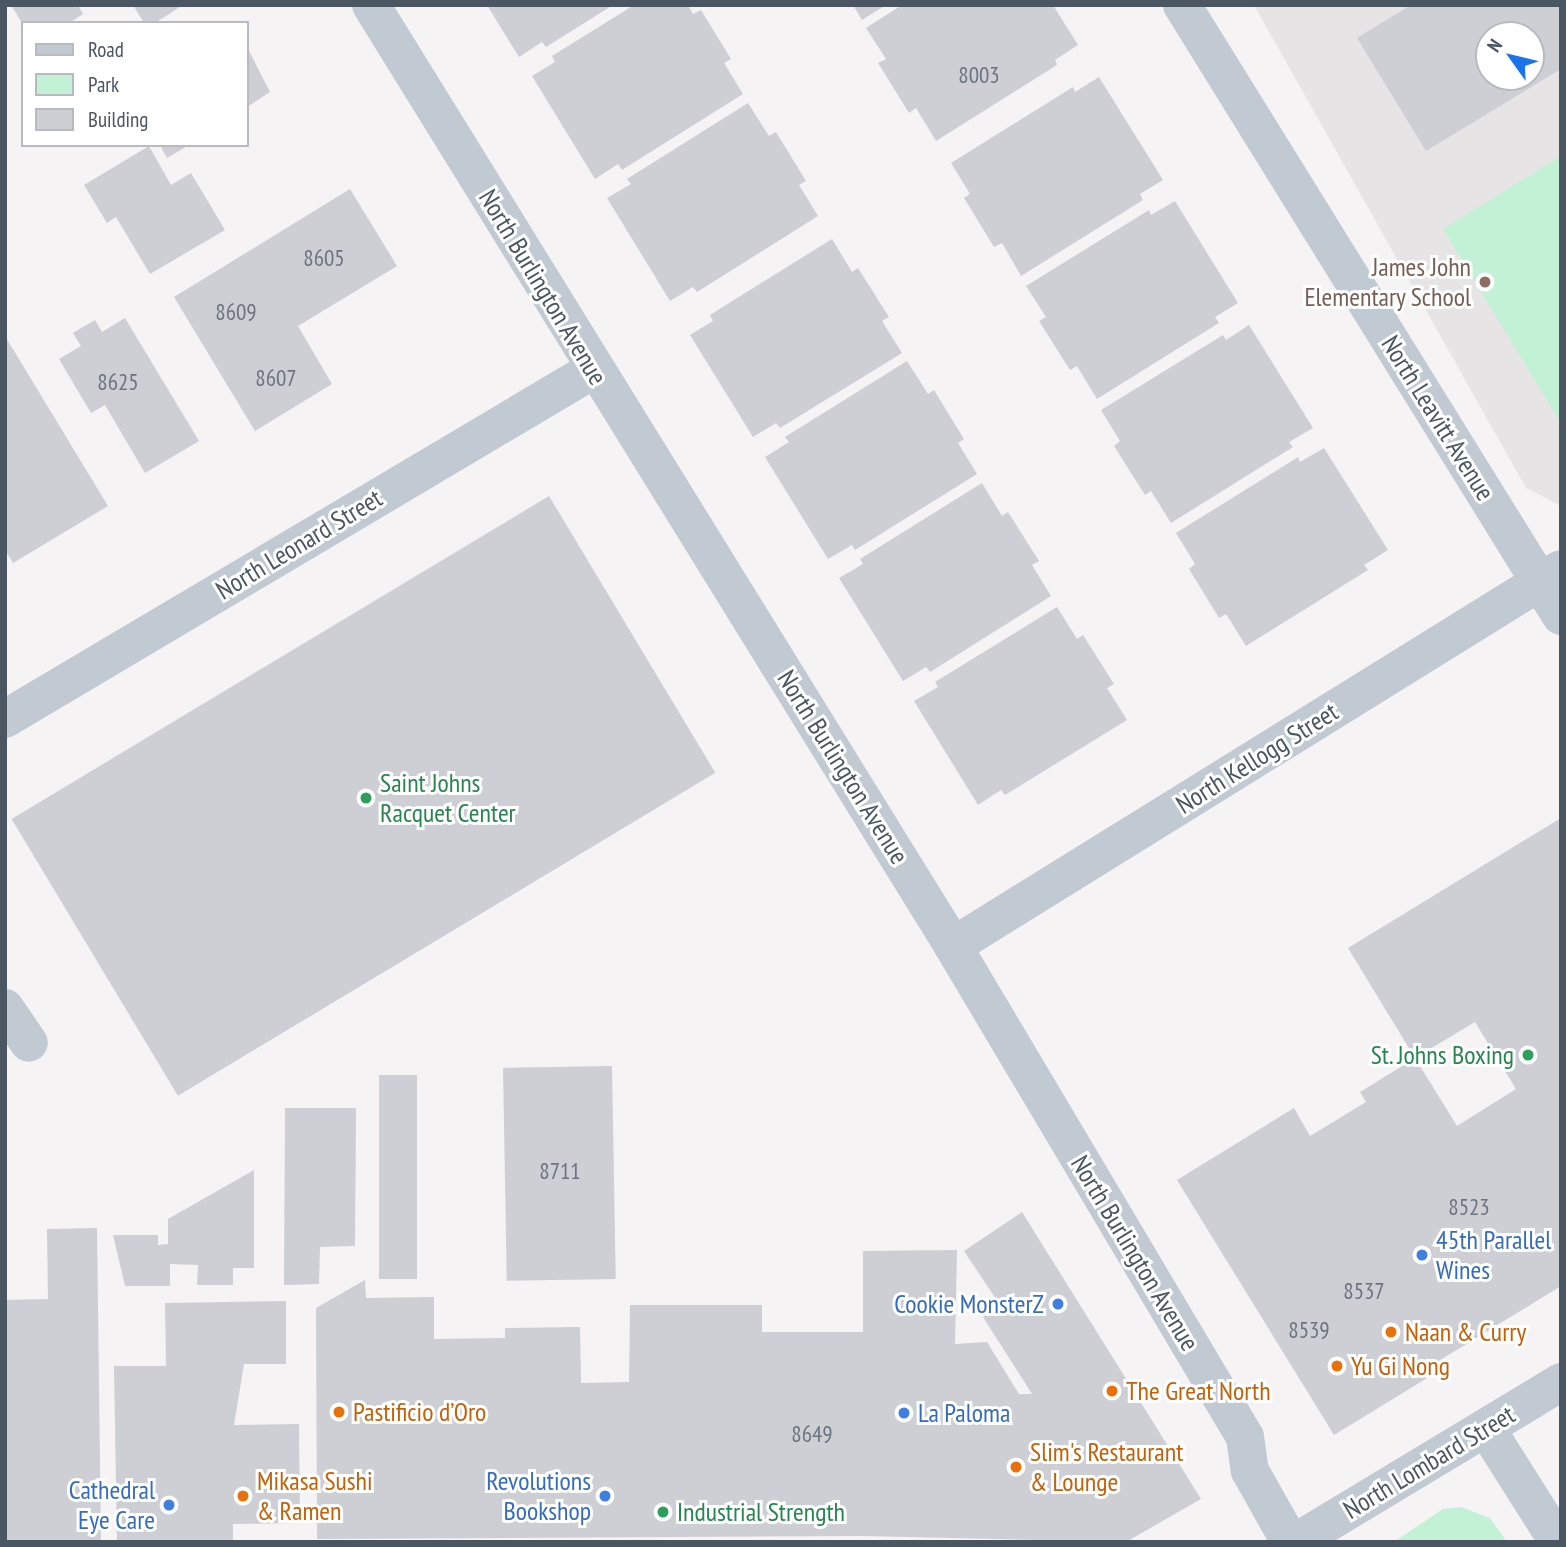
<!DOCTYPE html>
<meta charset="utf-8">
<style>
body{margin:0}
#map{position:relative;width:1566px;height:1547px;overflow:hidden;background:#f5f3f3;font-family:"PT Sans Narrow",sans-serif}
div>[style]{position:absolute}
.education>*{inset:0;background:#e6e4e5}
.green>*{inset:0;background:#c3f1d5}
.building>*{inset:0;background:#cdcfd5;transform-origin:0 0}
.minor>*{height:38px;margin:-19px;padding:0 19px;transform-origin:19px;border-radius:19px;background:#c1cad2}
.dots>*{width:19px;height:19px;translate:-50% -50%;box-sizing:border-box;border:4px solid #fff;border-radius:50%}
span{translate:-50% -50%;white-space:nowrap;text-align:center;line-height:1.15;-webkit-text-stroke:6px #fff;paint-order:stroke}
.number-label{font-size:23px;color:#6b747e}
.number-label span{-webkit-text-stroke-width:0}
.education-label{font-size:26px;color:#785e54}
.right{translate:-100% -50%;text-align:right}
.street-label{font-size:26px;color:#4a5661}
.leisure-label{font-size:26px;color:#27864d}
.left{translate:0 -50%;text-align:left}
.shop-label{font-size:26px;color:#366cbe}
.food-label{font-size:26px;color:#c56008}
.frame{position:absolute;inset:0;border:7px solid #4a5661;pointer-events:none}
.legend{position:absolute;left:21px;top:21px;width:228px;height:126px;box-sizing:border-box;background:#fff;border:2px solid #b7bbc0;margin:0;padding:9px 12px;list-style:none;font-size:21px;color:#4a5661}
.legend li{display:flex;align-items:center;gap:14px;height:35px}
.legend b{width:35px;border:2px solid #b7bbc0}
.north{position:absolute;left:1475px;top:21px;width:70px;height:70px;box-sizing:border-box;background:#fff;border:2px solid #b7bbc0;border-radius:50%;rotate:304deg;font-size:19px;font-weight:700;line-height:28px;text-align:center;color:#4a5661}
.north::after{content:'';display:block;margin:auto;width:24px;height:32px;background:#1a73e8;clip-path:polygon(50% 0,100% 100%,50% 72%,0 100%)}
</style>
<div id="map">
<div class="education">
<div style="clip-path:polygon(evenodd,1254px 5px,1561px 5px,1561px 506px,1526px 488px,1254px 5px,1489px 35px,1531px 35px,1531px 77px,1489px 77px,1489px 35px)"></div>
</div>
<div class="green">
<div style="clip-path:polygon(1561px 156px,1561px 423px,1443px 229px)"></div>
<div style="clip-path:polygon(1461px 1507px,1490px 1518px,1507px 1542px,1394px 1542px,1443px 1509px)"></div>
</div>
<div class="building">
<div style="clip-path:polygon(11px 5px,78px 5px,83px 14px,69px 23px,22px 23px)"></div>
<div style="clip-path:polygon(133px 5px,183px 5px,155px 23px,144px 23px)"></div>
<div style="clip-path:polygon(487px 5px,613px 5px,546px 47px,542px 42px,519px 57px)"></div>
<div style="clip-path:polygon(634px 5px,688px 5px,693px 14px,701px 10px,731px 59px,724px 63px,743px 94px,622px 170px,618px 164px,595px 179px,532px 76px,555px 62px,552px 56px)"></div>
<div style="clip-path:polygon(853px 5px,886px 5px,862px 20px)"></div>
<div style="clip-path:polygon(902px 5px,1053px 5px,1078px 45px,1055px 60px,1057px 65px,936px 141px,916px 108px,909px 113px,878px 63px,886px 59px,866px 28px)"></div>
<div style="clip-path:polygon(evenodd,1411px 5px,1561px 5px,1561px 69px,1426px 151px,1357px 38px,1411px 5px,1489px 35px,1531px 35px,1531px 77px,1489px 77px,1489px 35px)"></div>
<div style="clip-path:polygon(247px 47px,270px 92px,247px 107px)"></div>
<div style="clip-path:polygon(1099px 77px,1163px 180px,1140px 194px,1143px 200px,1021px 276px,1002px 243px,994px 247px,964px 198px,970px 194px,951px 163px,1073px 87px,1075px 92px)"></div>
<div style="clip-path:polygon(748px 103px,769px 136px,776px 132px,806px 181px,799px 185px,818px 216px,697px 292px,693px 287px,670px 301px,607px 198px,631px 184px,627px 179px)"></div>
<div style="clip-path:polygon(160px 145px,189px 145px,167px 158px)"></div>
<div style="clip-path:polygon(149px 146px,171px 185px,191px 173px,225px 230px,150px 274px,116px 217px,107px 223px,84px 185px)"></div>
<div style="clip-path:polygon(350px 189px,397px 266px,298px 326px,332px 384px,255px 431px,174px 297px)"></div>
<div style="clip-path:polygon(1175px 201px,1238px 303px,1215px 317px,1219px 323px,1097px 399px,1077px 366px,1070px 370px,1039px 321px,1046px 317px,1026px 286px,1149px 210px,1151px 215px)"></div>
<div style="clip-path:polygon(832px 239px,852px 272px,858px 268px,889px 317px,882px 321px,902px 353px,780px 428px,776px 423px,753px 437px,690px 335px,713px 321px,710px 315px)"></div>
<div style="clip-path:polygon(125px 318px,199px 441px,145px 473px,105px 405px,91px 413px,59px 359px,81px 346px,73px 333px,95px 320px,102px 332px)"></div>
<div style="clip-path:polygon(1249px 325px,1313px 428px,1289px 442px,1293px 447px,1171px 523px,1151px 491px,1145px 495px,1114px 446px,1120px 441px,1101px 410px,1223px 335px,1226px 340px)"></div>
<div style="clip-path:polygon(5px 336px,108px 506px,13px 563px,5px 550px)"></div>
<div style="clip-path:polygon(907px 361px,928px 394px,934px 390px,964px 439px,958px 443px,977px 474px,855px 550px,852px 545px,828px 559px,765px 457px,789px 442px,785px 437px)"></div>
<div style="clip-path:polygon(1324px 448px,1388px 550px,1364px 565px,1368px 570px,1246px 646px,1226px 614px,1219px 618px,1189px 569px,1195px 564px,1176px 533px,1298px 457px,1300px 462px)"></div>
<div style="clip-path:polygon(982px 483px,1002px 516px,1008px 512px,1039px 561px,1032px 565px,1051px 596px,930px 672px,926px 667px,903px 681px,839px 578px,863px 564px,860px 559px)"></div>
<div style="left:549px;top:496px;width:323px;height:627px;rotate:59deg"></div>
<div style="clip-path:polygon(1057px 607px,1077px 639px,1083px 635px,1114px 684px,1107px 688px,1127px 720px,1005px 795px,1001px 790px,978px 805px,914px 701px,938px 687px,935px 682px)"></div>
<div style="clip-path:polygon(1561px 818px,1561px 1286px,1437px 1362px,1442px 1369px,1334px 1435px,1177px 1180px,1294px 1108px,1310px 1136px,1366px 1102px,1360px 1092px,1415px 1058px,1457px 1126px,1516px 1089px,1475px 1022px,1415px 1058px,1348px 948px)"></div>
<div style="left:612px;top:1066px;width:213px;height:109px;rotate:89deg"></div>
<div style="left:417px;top:1075px;width:204px;height:38px;rotate:90deg"></div>
<div style="clip-path:polygon(285px 1108px,356px 1108px,355px 1246px,320px 1247px,319px 1284px,284px 1285px)"></div>
<div style="clip-path:polygon(254px 1170px,254px 1268px,233px 1268px,233px 1285px,197px 1285px,198px 1265px,170px 1264px,170px 1286px,125px 1286px,113px 1235px,158px 1235px,158px 1245px,168px 1244px,168px 1219px)"></div>
<div style="clip-path:polygon(1022px 1212px,1201px 1499px,1126px 1542px,862px 1536px,317px 1539px,316px 1308px,365px 1280px,366px 1298px,434px 1297px,434px 1339px,505px 1338px,505px 1328px,580px 1327px,581px 1383px,629px 1382px,630px 1305px,762px 1305px,762px 1332px,863px 1332px,863px 1251px,957px 1250px,955px 1344px,987px 1342px,1019px 1394px,1032px 1394px,983px 1317px,998px 1302px,964px 1251px)"></div>
<div style="clip-path:polygon(97px 1228px,101px 1542px,5px 1542px,5px 1300px,48px 1299px,47px 1229px)"></div>
<div style="clip-path:polygon(286px 1301px,286px 1364px,244px 1364px,234px 1425px,299px 1424px,300px 1523px,233px 1524px,233px 1542px,117px 1542px,114px 1366px,166px 1366px,165px 1303px)"></div>
</div>
<div class="minor">
<div style="left:371px;top:5px;width:1106px;rotate:58.26deg"></div>
<div style="left:953px;top:946px;width:571px;rotate:59.26deg"></div>
<div style="left:1245px;top:1437px;width:34px;rotate:82deg"></div>
<div style="left:1250px;top:1471px;width:81px;rotate:60.6deg"></div>
<div style="left:1182px;top:5px;width:719px;rotate:58.19deg"></div>
<div style="left:5px;top:719px;width:684px;rotate:-30.69deg"></div>
<div style="left:953px;top:946px;width:715px;rotate:-31.8deg"></div>
<div style="left:5px;top:1008px;width:42px;rotate:55.6deg"></div>
<div style="left:1486px;top:1428px;width:135px;rotate:57.7deg"></div>
<div style="left:1296px;top:1542px;width:310px;rotate:-31.1deg"></div>
</div>
<div class="dots">
<div style="left:1485px;top:282px;background:#8d6e63"></div>
<div style="left:366px;top:798px;background:#2e9e5b"></div>
<div style="left:1528px;top:1055px;background:#2e9e5b"></div>
<div style="left:1422px;top:1255px;background:#3f7fe0"></div>
<div style="left:1058px;top:1304px;background:#3f7fe0"></div>
<div style="left:1391px;top:1332px;background:#e8710a"></div>
<div style="left:1337px;top:1366px;background:#e8710a"></div>
<div style="left:1112px;top:1391px;background:#e8710a"></div>
<div style="left:339px;top:1412px;background:#e8710a"></div>
<div style="left:904px;top:1413px;background:#3f7fe0"></div>
<div style="left:1016px;top:1467px;background:#e8710a"></div>
<div style="left:243px;top:1496px;background:#e8710a"></div>
<div style="left:605px;top:1496px;background:#3f7fe0"></div>
<div style="left:169px;top:1505px;background:#3f7fe0"></div>
<div style="left:663px;top:1512px;background:#2e9e5b"></div>
</div>
<div class="number-label">
<span style="left:979px;top:75px">8003</span>
<span style="left:324px;top:258px">8605</span>
<span style="left:236px;top:312px">8609</span>
<span style="left:276px;top:378px">8607</span>
<span style="left:118px;top:382px">8625</span>
<span style="left:560px;top:1171px">8711</span>
<span style="left:1469px;top:1207px">8523</span>
<span style="left:1364px;top:1291px">8537</span>
<span style="left:1309px;top:1330px">8539</span>
<span style="left:812px;top:1434px">8649</span>
</div>
<div class="education-label">
<span class="right" style="left:1471px;top:282px">James John<br>Elementary School</span>
</div>
<div class="street-label">
<span style="left:543px;top:287px;rotate:59deg">North Burlington Avenue</span>
<span style="left:1438px;top:418px;rotate:58deg">North Leavitt Avenue</span>
<span style="left:299px;top:544px;rotate:-31deg">North Leonard Street</span>
<span style="left:1257px;top:758px;rotate:-32deg">North Kellogg Street</span>
<span style="left:843px;top:767px;rotate:58deg">North Burlington Avenue</span>
<span style="left:1135px;top:1253px;rotate:59deg">North Burlington Avenue</span>
<span style="left:1429px;top:1462px;rotate:-31deg">North Lombard Street</span>
</div>
<div class="leisure-label">
<span class="left" style="left:380px;top:798px">Saint Johns<br>Racquet Center</span>
<span class="right" style="left:1514px;top:1055px">St. Johns Boxing</span>
<span class="left" style="left:677px;top:1512px">Industrial Strength</span>
</div>
<div class="shop-label">
<span class="left" style="left:1436px;top:1255px">45th Parallel<br>Wines</span>
<span class="right" style="left:1044px;top:1304px">Cookie MonsterZ</span>
<span class="left" style="left:918px;top:1413px">La Paloma</span>
<span class="right" style="left:591px;top:1496px">Revolutions<br>Bookshop</span>
<span class="right" style="left:155px;top:1505px">Cathedral<br>Eye Care</span>
</div>
<div class="food-label">
<span class="left" style="left:1405px;top:1332px">Naan &amp; Curry</span>
<span class="left" style="left:1351px;top:1366px">Yu Gi Nong</span>
<span class="left" style="left:1126px;top:1391px">The Great North</span>
<span class="left" style="left:353px;top:1412px">Pastificio d’Oro</span>
<span class="left" style="left:1030px;top:1467px">Slim's Restaurant<br>&amp; Lounge</span>
<span class="left" style="left:257px;top:1496px">Mikasa Sushi<br>&amp; Ramen</span>
</div>
<div class="frame"></div>
<ul class="legend">
<li><b style="height:9px;background:#c1cad2"></b>Road</li>
<li><b style="height:19px;background:#c3f1d5"></b>Park</li>
<li><b style="height:19px;background:#cdcfd5"></b>Building</li>
</ul>
<div class="north">N</div>
</div>
